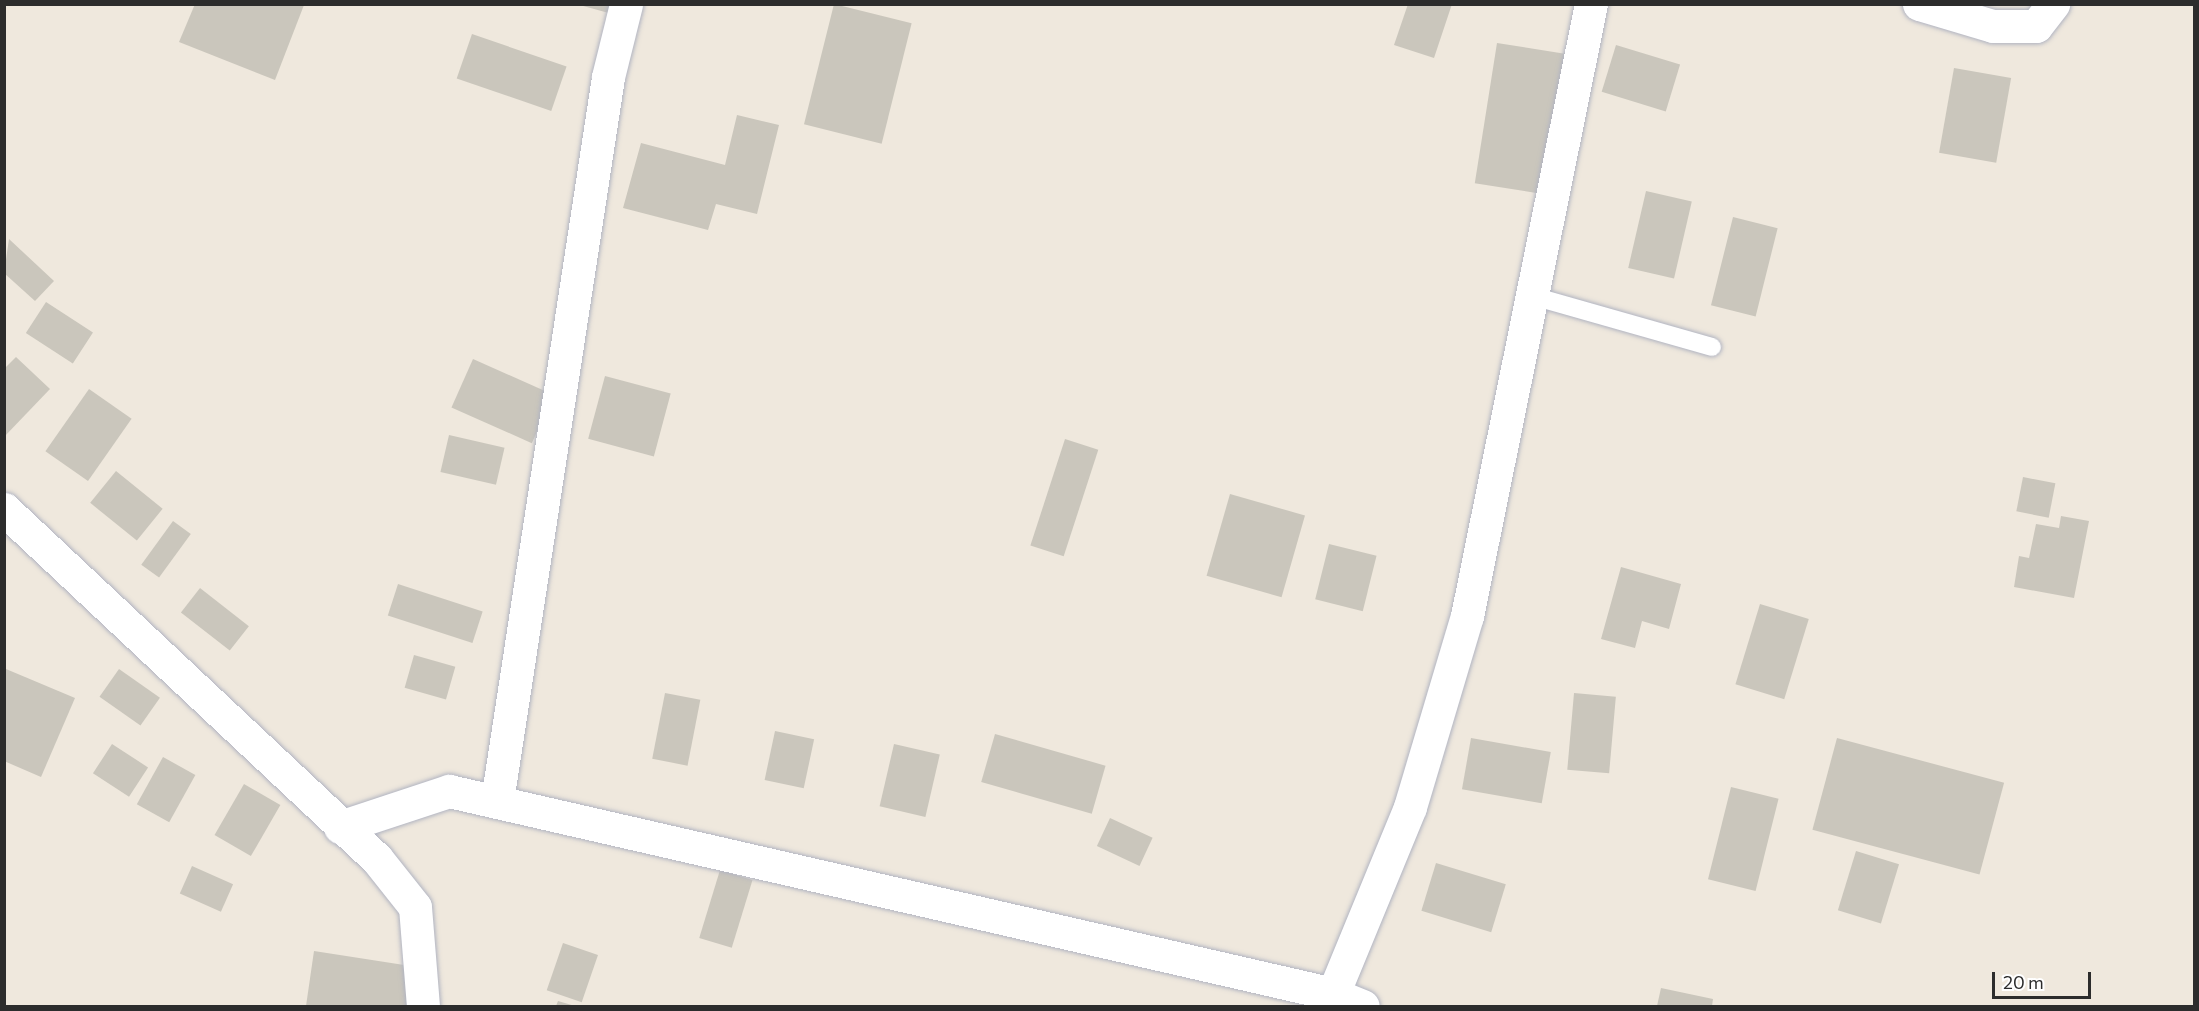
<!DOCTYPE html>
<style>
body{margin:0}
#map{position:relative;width:2199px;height:1011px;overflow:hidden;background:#efe8dd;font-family:Commissioner,sans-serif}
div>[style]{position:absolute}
.building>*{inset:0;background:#cac6bc;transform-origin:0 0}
.roads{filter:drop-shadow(0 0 2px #b1b4c1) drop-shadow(0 0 2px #b1b4c1)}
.lane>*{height:18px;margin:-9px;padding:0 9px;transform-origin:9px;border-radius:9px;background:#fff}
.street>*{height:33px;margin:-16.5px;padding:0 16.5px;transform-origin:16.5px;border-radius:16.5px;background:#fff}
span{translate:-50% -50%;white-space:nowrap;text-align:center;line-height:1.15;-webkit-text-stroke:5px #fff;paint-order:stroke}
.frame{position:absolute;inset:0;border:6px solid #2c2c2c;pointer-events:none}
.scale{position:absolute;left:1992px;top:972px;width:99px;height:27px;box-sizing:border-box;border:3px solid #2c2c2c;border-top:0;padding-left:8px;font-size:18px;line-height:21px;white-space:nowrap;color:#2c2c2c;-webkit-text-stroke:4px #fff;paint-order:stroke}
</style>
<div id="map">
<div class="building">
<div style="clip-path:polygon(195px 4px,304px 5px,275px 80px,179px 42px)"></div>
<div style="clip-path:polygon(576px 4px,638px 4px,634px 20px)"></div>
<div style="left:834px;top:4px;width:80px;height:124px;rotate:14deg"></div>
<div style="clip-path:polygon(1408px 4px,1452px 4px,1434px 58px,1394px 45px)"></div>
<div style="left:472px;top:34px;width:100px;height:47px;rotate:19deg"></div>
<div style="left:1497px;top:43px;width:78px;height:142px;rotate:9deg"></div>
<div style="left:1616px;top:45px;width:67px;height:49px;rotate:17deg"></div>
<div style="left:1954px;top:68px;width:58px;height:86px;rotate:10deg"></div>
<div style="clip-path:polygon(737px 115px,779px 125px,757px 214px,716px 204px,708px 230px,623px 208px,641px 143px,725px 165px)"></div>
<div style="left:1646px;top:191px;width:47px;height:79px;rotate:13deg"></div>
<div style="left:1733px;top:217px;width:46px;height:91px;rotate:14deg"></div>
<div style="clip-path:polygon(9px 239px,54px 281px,35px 301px,4px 273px)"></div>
<div style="left:46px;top:302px;width:56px;height:37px;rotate:33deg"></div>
<div style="clip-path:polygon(16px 357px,50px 389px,4px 437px,4px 369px)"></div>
<div style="left:473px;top:359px;width:88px;height:53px;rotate:24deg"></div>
<div style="left:605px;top:376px;width:68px;height:65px;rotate:15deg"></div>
<div style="left:89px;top:389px;width:52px;height:76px;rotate:35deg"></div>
<div style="left:449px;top:435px;width:57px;height:38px;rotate:13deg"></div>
<div style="left:1065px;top:439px;width:35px;height:112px;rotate:18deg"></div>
<div style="left:116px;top:471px;width:60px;height:41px;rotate:39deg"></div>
<div style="left:2023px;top:477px;width:33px;height:35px;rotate:11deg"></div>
<div style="left:1230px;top:494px;width:78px;height:85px;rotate:16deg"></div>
<div style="clip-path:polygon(2061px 516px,2089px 521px,2074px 598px,2014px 587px,2019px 556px,2029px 558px,2036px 524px,2059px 528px)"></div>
<div style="left:173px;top:521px;width:22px;height:54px;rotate:36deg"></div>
<div style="left:1329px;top:544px;width:49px;height:57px;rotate:14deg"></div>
<div style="clip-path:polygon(1621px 567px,1681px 584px,1669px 629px,1642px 621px,1635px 648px,1601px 639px)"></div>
<div style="left:398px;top:584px;width:89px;height:33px;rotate:18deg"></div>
<div style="left:200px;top:588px;width:62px;height:31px;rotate:38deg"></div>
<div style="left:1760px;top:604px;width:51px;height:84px;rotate:17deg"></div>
<div style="left:414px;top:655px;width:43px;height:34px;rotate:16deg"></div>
<div style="clip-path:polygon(6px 669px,75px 698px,41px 777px,4px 761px)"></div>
<div style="left:119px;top:669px;width:50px;height:34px;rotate:35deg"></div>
<div style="left:665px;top:693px;width:36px;height:67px;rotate:11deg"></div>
<div style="left:1574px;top:693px;width:42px;height:77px;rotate:5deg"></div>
<div style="left:775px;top:731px;width:40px;height:50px;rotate:12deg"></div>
<div style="left:995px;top:734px;width:115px;height:50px;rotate:16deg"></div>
<div style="left:1471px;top:738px;width:81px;height:52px;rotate:10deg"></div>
<div style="left:1837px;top:738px;width:173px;height:95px;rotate:15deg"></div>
<div style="left:112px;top:744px;width:43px;height:35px;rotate:33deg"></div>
<div style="left:894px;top:744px;width:47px;height:64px;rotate:13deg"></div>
<div style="left:163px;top:757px;width:37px;height:54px;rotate:29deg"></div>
<div style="left:244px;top:784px;width:42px;height:59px;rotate:30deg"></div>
<div style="left:1731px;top:787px;width:49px;height:95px;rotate:14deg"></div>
<div style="left:1110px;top:818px;width:47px;height:31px;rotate:25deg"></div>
<div style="left:1856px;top:851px;width:45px;height:62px;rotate:17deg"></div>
<div style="left:1436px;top:863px;width:73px;height:50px;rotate:17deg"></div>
<div style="left:192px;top:866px;width:45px;height:30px;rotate:24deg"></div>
<div style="left:720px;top:870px;width:34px;height:71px;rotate:17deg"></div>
<div style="left:563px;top:943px;width:37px;height:50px;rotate:19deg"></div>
<div style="clip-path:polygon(314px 951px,417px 967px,411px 1006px,306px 1006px)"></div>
<div style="clip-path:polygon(1661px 988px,1713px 999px,1712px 1006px,1657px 1006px)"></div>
<div style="clip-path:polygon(558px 1001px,575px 1006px,556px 1006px)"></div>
</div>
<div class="roads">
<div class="lane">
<div style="left:1533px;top:296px;width:186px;rotate:15.9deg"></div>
</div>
<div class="street">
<div style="left:1919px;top:4px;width:77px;rotate:16.6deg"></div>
<div style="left:1993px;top:26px;width:43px"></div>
<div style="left:2036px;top:26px;width:28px;rotate:-52deg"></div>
<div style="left:4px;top:509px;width:511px;rotate:43.18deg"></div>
<div style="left:377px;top:859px;width:61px;rotate:51.6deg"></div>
<div style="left:415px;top:907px;width:99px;rotate:85.4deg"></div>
<div style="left:497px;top:801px;width:732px;rotate:-81.28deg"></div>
<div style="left:608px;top:77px;width:75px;rotate:-76.1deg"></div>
<div style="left:340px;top:827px;width:115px;rotate:-18.3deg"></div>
<div style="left:449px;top:791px;width:907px;rotate:12.93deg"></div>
<div style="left:1333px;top:994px;width:32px;rotate:22deg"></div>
<div style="left:1333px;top:994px;width:202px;rotate:-67.6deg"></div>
<div style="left:1410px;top:807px;width:199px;rotate:-73.4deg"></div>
<div style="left:1467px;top:616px;width:624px;rotate:-78.55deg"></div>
</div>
</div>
<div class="frame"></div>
<div class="scale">20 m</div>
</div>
